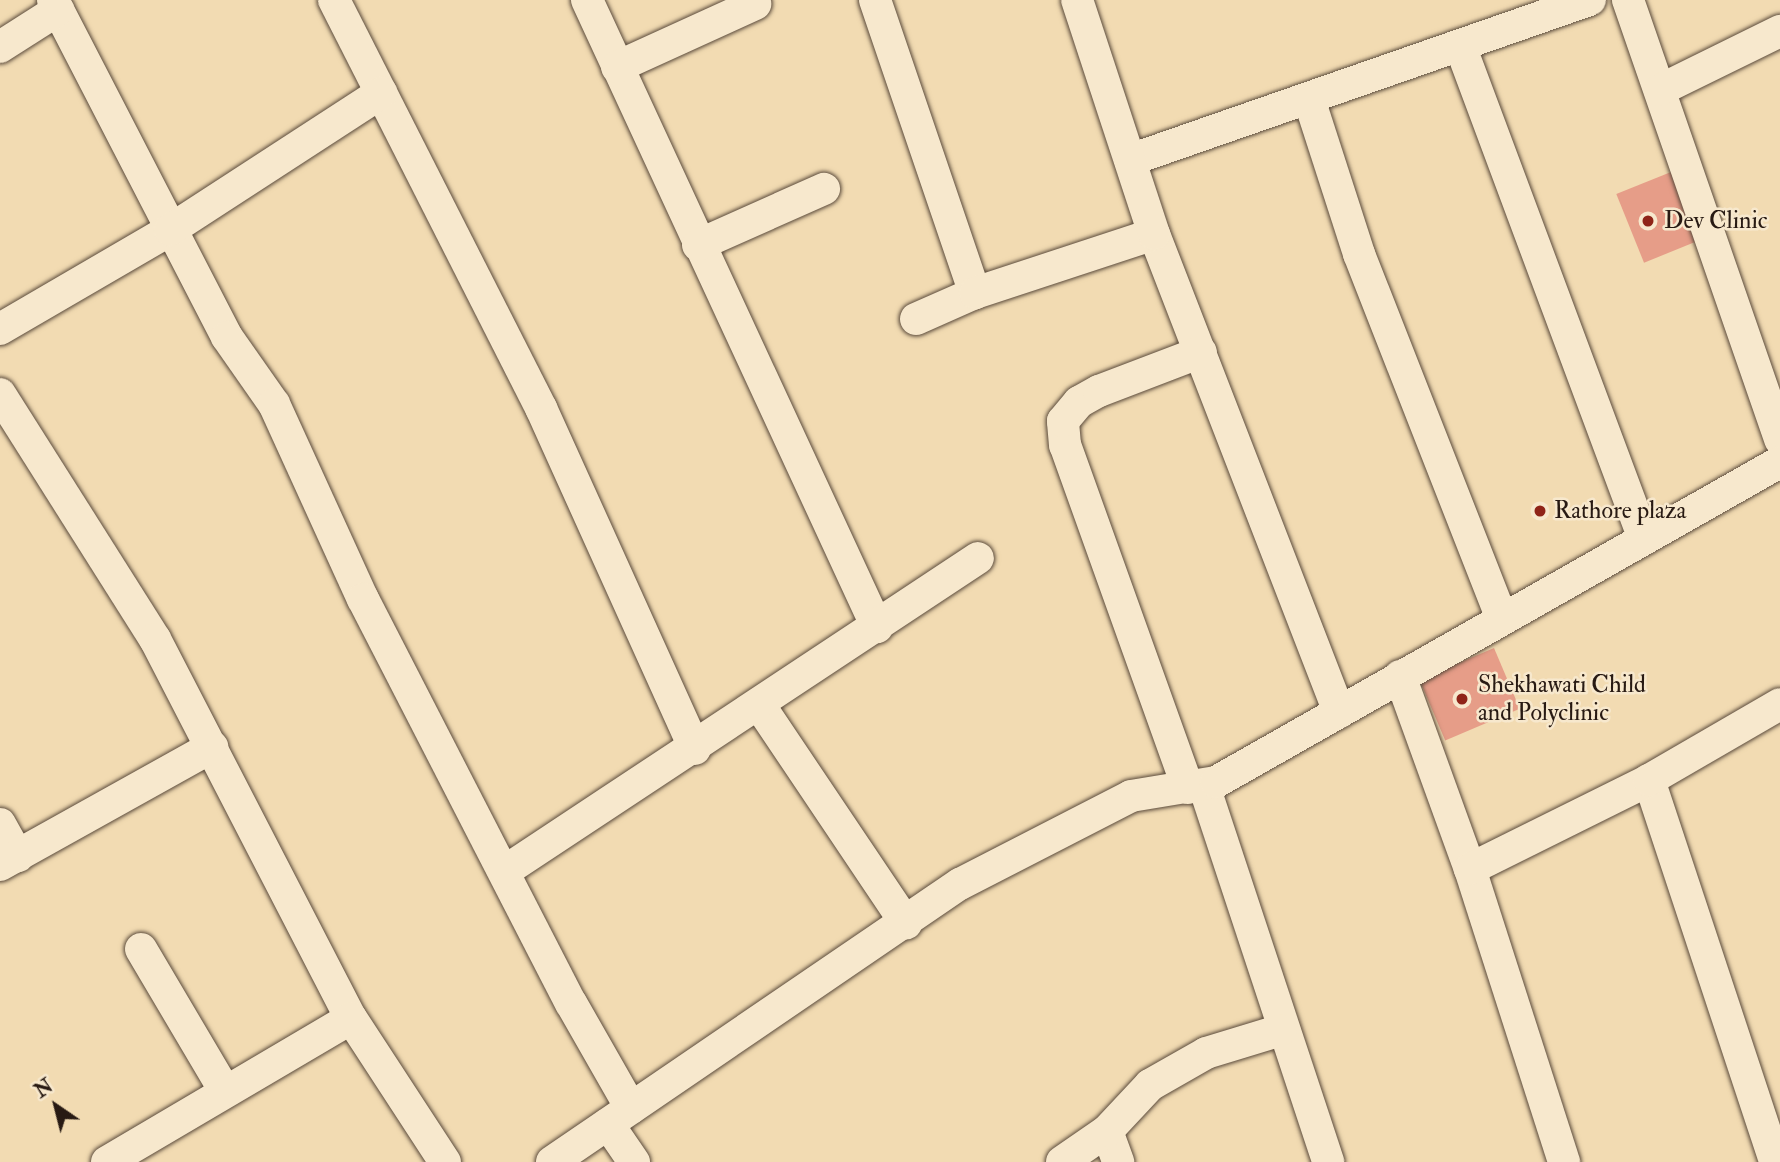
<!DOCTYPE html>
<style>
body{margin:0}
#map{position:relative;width:1780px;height:1162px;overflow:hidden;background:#f2dbb2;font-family:"IM FELL Double Pica",serif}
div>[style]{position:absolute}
.building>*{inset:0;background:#e69d88;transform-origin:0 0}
.roads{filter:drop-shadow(0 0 2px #5a4a3b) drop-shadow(0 0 2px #5a4a3b)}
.minor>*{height:32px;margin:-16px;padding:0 16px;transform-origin:16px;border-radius:16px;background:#f7e8cd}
.dots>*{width:19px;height:19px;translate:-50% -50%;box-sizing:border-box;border:4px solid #f7e8cd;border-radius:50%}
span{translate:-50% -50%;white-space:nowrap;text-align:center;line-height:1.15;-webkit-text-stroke:5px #f7e8cd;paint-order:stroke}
.poi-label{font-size:24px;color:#281a13}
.left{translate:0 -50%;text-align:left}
.north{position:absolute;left:21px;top:1071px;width:70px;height:70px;-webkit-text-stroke:5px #f7e8cd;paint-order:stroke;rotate:325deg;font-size:19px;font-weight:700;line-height:28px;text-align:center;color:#281a13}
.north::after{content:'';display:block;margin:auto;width:24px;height:32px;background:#281a13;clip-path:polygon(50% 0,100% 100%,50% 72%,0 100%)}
</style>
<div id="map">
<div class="building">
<div style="left:1671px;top:172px;width:74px;height:59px;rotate:68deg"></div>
<div style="left:1494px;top:648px;width:66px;height:81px;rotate:67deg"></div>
</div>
<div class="roads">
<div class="minor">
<div style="left:53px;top:0;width:379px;rotate:62.7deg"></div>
<div style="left:227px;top:337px;width:82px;rotate:55deg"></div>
<div style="left:274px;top:404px;width:214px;rotate:65.5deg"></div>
<div style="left:363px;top:599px;width:454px;rotate:62.8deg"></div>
<div style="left:571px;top:1003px;width:121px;rotate:60.3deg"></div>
<div style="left:334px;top:0;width:458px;rotate:63.1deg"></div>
<div style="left:541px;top:408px;width:374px;rotate:65.7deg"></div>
<div style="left:587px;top:0;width:691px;rotate:65.18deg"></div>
<div style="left:875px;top:0;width:310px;rotate:71.2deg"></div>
<div style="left:1628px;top:0;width:465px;rotate:70.9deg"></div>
<div style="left:0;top:47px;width:69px;rotate:-32.5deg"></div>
<div style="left:1461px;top:48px;width:524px;rotate:69.56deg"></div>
<div style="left:617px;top:67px;width:152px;rotate:-24.5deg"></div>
<div style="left:1660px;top:90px;width:134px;rotate:-26.2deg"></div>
<div style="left:1309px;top:99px;width:163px;rotate:72.1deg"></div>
<div style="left:1359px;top:254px;width:392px;rotate:68.6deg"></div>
<div style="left:1130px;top:160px;width:487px;rotate:-19.2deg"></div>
<div style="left:1154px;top:234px;width:513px;rotate:68.84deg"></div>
<div style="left:698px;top:245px;width:138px;rotate:-24deg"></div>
<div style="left:916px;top:319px;width:64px;rotate:-23.8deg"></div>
<div style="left:975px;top:293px;width:188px;rotate:-18.2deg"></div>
<div style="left:1154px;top:234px;width:246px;rotate:-108.2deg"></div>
<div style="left:0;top:329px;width:197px;rotate:-30.2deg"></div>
<div style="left:170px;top:230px;width:252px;rotate:-33deg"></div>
<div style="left:0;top:394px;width:290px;rotate:57.7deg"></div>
<div style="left:155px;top:639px;width:427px;rotate:62.7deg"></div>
<div style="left:351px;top:1018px;width:172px;rotate:56.9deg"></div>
<div style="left:1400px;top:676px;width:205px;rotate:70.1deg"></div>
<div style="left:1470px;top:869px;width:308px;rotate:72.2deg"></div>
<div style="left:760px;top:706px;width:262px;rotate:56.1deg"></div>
<div style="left:1649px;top:780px;width:402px;rotate:71.7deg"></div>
<div style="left:1204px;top:786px;width:396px;rotate:71.7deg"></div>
<div style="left:1188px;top:788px;width:364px;rotate:-109.7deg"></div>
<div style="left:1065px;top:445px;width:24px;rotate:-95deg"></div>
<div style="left:1063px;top:421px;width:25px;rotate:-50deg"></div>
<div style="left:1079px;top:402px;width:23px;rotate:-29deg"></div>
<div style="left:1099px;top:391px;width:109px;rotate:-20.9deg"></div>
<div style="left:0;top:824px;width:37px;rotate:61deg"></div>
<div style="left:0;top:865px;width:243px;rotate:-29.1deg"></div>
<div style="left:1470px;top:869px;width:200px;rotate:-26.4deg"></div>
<div style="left:1649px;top:780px;width:151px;rotate:-30.1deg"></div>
<div style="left:505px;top:871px;width:567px;rotate:-33.49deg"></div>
<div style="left:141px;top:949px;width:165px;rotate:59.4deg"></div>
<div style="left:608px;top:1124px;width:46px;rotate:55.6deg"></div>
<div style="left:1107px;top:1131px;width:33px;rotate:70deg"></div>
<div style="left:107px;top:1162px;width:283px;rotate:-30.5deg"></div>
<div style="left:552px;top:1162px;width:494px;rotate:-34.3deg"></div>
<div style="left:960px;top:884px;width:192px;rotate:-27.2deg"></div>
<div style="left:1131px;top:796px;width:86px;rotate:-9.4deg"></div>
<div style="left:1216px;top:782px;width:648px;rotate:-29.57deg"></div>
<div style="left:1062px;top:1162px;width:55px;rotate:-34.6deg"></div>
<div style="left:1107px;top:1131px;width:63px;rotate:-46.9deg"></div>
<div style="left:1150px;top:1085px;width:64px;rotate:-29.7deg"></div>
<div style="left:1206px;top:1053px;width:78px;rotate:-17deg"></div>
</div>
</div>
<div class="dots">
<div style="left:1648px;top:221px;background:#8f2418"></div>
<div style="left:1540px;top:511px;background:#8f2418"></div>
<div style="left:1462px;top:699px;background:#8f2418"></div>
</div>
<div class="poi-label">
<span class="left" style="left:1664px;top:221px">Dev Clinic</span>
<span class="left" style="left:1554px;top:511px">Rathore plaza</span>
<span class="left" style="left:1478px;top:699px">Shekhawati Child<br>and Polyclinic</span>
</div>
<div class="north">N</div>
</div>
